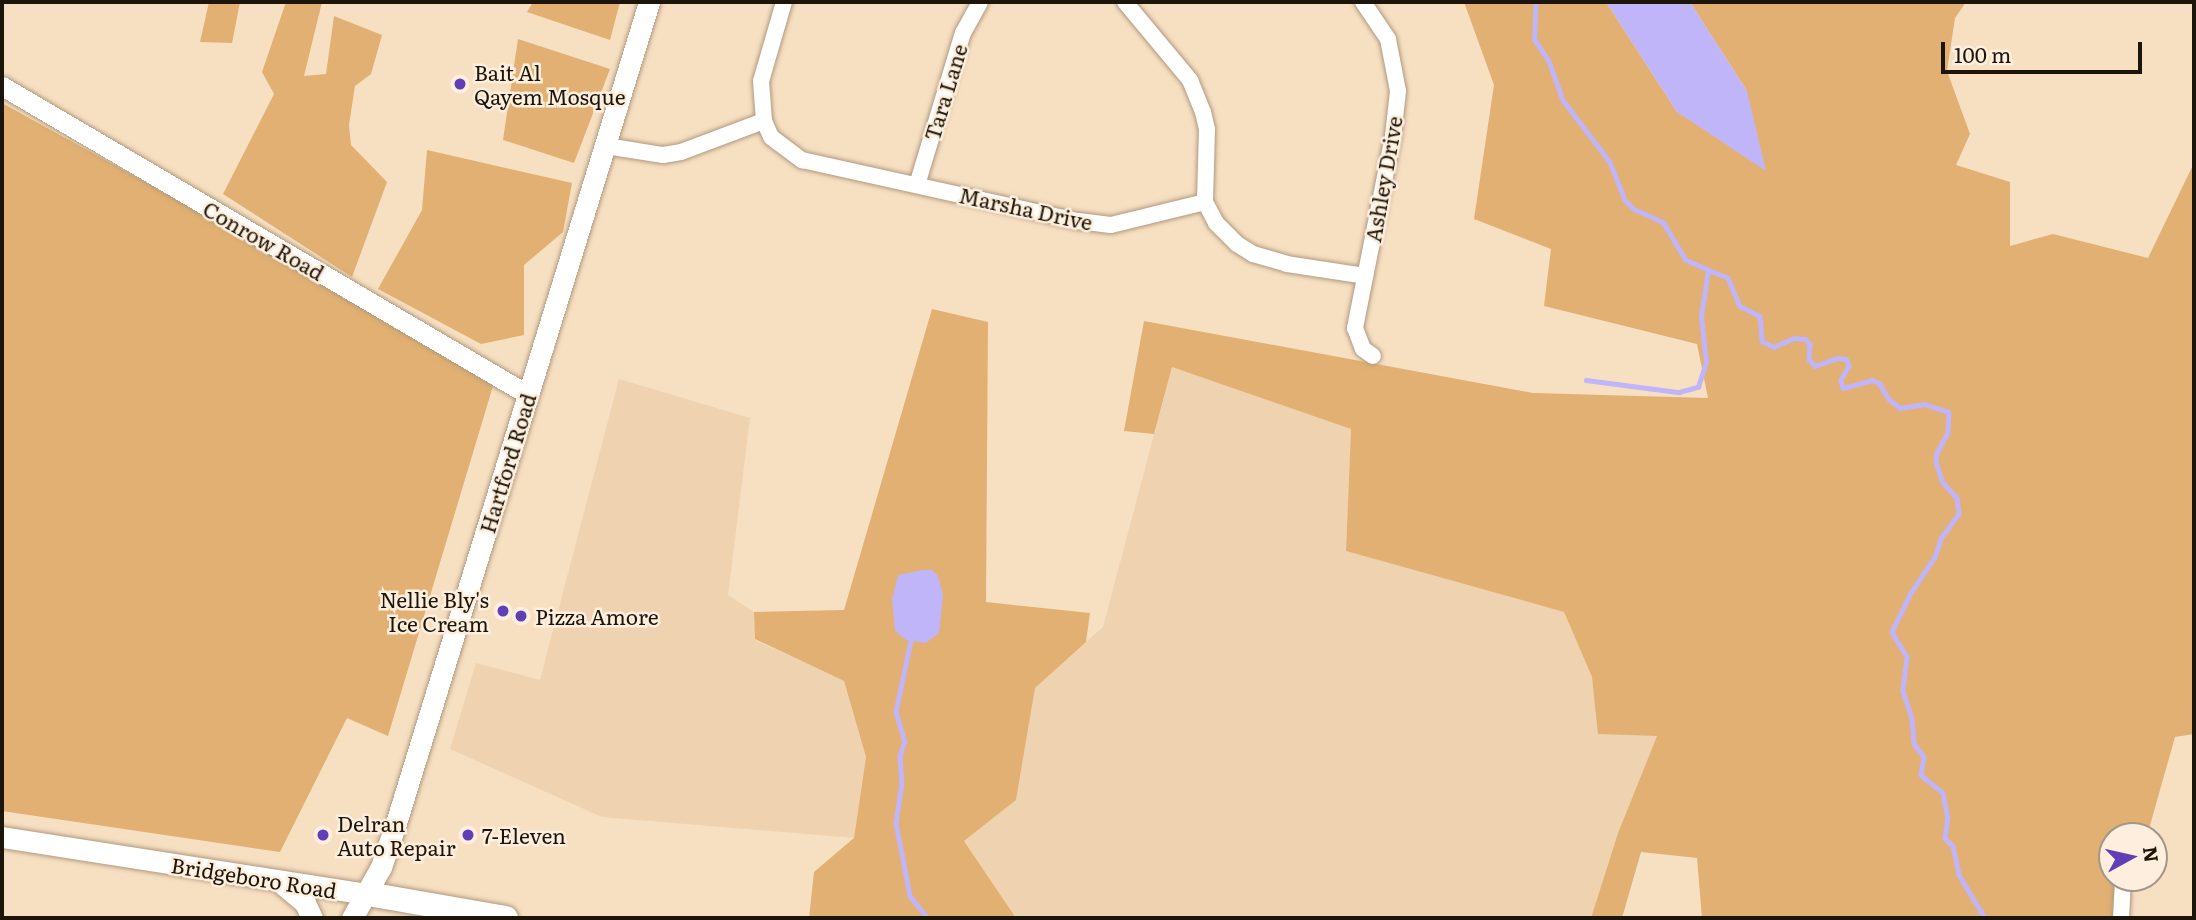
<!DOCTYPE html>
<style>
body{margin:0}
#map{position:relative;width:2196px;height:920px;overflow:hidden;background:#f7dfc2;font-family:Literata,serif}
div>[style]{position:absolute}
.built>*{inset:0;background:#efd2b0}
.green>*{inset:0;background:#e1b072}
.water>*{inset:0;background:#bfb5f8}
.stream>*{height:4.5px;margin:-2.25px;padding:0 2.25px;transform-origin:2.25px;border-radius:2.25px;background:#bfb5f8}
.roads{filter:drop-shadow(0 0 2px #b0997e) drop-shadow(0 0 2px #b0997e)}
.minor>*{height:16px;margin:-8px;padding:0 8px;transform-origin:8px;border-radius:8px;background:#fff}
.tertiary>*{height:19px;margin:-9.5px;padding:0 9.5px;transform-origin:9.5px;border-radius:9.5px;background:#fff}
.secondary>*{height:21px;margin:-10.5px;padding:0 10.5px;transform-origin:10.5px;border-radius:10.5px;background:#fff}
.primary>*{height:24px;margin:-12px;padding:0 12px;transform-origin:12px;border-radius:12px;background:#fff}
.dots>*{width:19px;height:19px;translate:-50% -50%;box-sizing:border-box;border:4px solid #fdeedd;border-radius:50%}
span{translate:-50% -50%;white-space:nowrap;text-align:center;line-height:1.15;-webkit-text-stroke:5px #fdeedd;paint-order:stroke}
.poi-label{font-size:21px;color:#1d150a}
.left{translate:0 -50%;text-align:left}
.right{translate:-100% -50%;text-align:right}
.street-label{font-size:21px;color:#1d150a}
.frame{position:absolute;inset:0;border:4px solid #1d150a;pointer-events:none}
.north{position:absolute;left:2098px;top:822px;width:70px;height:70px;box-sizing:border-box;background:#fdeedd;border:2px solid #a39789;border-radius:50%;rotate:82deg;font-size:19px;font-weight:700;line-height:28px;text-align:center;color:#1d150a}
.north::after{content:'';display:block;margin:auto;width:24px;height:32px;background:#603eb6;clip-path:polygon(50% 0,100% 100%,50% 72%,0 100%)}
.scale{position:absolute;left:1941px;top:42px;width:201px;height:32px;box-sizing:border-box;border:4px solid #1d150a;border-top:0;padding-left:9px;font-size:21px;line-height:24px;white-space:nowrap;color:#1d150a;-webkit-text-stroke:5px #fdeedd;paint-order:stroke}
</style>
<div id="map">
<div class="built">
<div style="clip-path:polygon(1172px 367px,1351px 429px,1346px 551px,1564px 612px,1592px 677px,1599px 733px,1657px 736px,1618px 833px,1591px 918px,1016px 918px,964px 841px,1016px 800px,1035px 687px,1103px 627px)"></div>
<div style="clip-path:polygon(619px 379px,750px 418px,728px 595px,754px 612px,755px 640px,844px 681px,866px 757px,854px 838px,602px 817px,450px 749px,476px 663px,540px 680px)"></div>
</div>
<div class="green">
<div style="clip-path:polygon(209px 2px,240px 2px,232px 43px,200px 42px)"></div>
<div style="clip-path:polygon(286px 2px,322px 2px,304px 76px,326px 74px,334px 16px,382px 35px,371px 74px,355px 86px,349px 125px,351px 145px,387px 182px,352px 277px,223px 194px,274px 94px,262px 72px)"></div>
<div style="clip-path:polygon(533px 2px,620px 2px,610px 40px,527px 12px)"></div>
<div style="clip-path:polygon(1464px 2px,1606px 2px,1677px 112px,1747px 91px,1690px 2px,1966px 2px,1955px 18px,1947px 71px,1970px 134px,1956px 165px,2010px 182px,2010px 246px,2053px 234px,2148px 258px,2194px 163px,2194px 734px,2175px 737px,2147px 836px,2112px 836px,2112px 878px,2136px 878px,2124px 918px,1702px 918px,1697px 858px,1641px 852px,1622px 918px,1591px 918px,1618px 833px,1657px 736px,1598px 734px,1592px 677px,1564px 612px,1346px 551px,1351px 429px,1172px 367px,1154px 434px,1124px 431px,1144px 321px,1533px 393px,1708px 398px,1697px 344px,1544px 306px,1551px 249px,1474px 219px,1494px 85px)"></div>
<div style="clip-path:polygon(518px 39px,610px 69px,574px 163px,503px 140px)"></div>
<div style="clip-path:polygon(2px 103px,496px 376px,388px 736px,347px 718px,280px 852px,2px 811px)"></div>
<div style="clip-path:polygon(427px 150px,572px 183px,563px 232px,524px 265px,524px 335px,481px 344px,378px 289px,422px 210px)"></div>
<div style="clip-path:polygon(932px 309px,988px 322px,986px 602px,1090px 613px,1086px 642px,1035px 688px,1016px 800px,964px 841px,1016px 918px,809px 918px,814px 872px,854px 838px,866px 757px,844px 681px,755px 639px,754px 612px,844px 610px)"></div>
</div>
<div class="water">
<div style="clip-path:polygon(1606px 2px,1690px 2px,1747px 91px,1766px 171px,1677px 112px)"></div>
<div style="clip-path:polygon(923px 570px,932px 570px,938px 576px,943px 595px,939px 633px,926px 643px,906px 640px,895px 631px,892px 600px,898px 575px)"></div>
</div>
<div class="stream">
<div style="left:1536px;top:2px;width:38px;rotate:92deg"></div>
<div style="left:1535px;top:40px;width:25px;rotate:56deg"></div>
<div style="left:1549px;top:61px;width:41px;rotate:70.3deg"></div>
<div style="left:1563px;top:100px;width:78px;rotate:52.8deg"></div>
<div style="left:1610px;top:162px;width:41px;rotate:68.5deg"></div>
<div style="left:1625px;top:200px;width:13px;rotate:45deg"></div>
<div style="left:1634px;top:209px;width:32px;rotate:24deg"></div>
<div style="left:1663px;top:222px;width:44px;rotate:58.8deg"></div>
<div style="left:1686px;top:260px;width:46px;rotate:23.2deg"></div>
<div style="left:1728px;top:278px;width:30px;rotate:67deg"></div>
<div style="left:1740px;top:306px;width:22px;rotate:27deg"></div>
<div style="left:1760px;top:316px;width:25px;rotate:85deg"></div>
<div style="left:1762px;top:341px;width:13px;rotate:27deg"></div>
<div style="left:1774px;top:347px;width:22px;rotate:-24deg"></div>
<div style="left:1794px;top:338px;width:11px;rotate:5deg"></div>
<div style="left:1805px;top:339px;width:7px;rotate:45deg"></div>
<div style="left:1810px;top:344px;width:15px;rotate:94deg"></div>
<div style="left:1809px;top:359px;width:9px;rotate:49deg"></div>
<div style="left:1815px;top:366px;width:23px;rotate:-20deg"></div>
<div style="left:1837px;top:358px;width:9px;rotate:6deg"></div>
<div style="left:1846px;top:359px;width:8px;rotate:67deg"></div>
<div style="left:1849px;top:366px;width:16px;rotate:120deg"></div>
<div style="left:1841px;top:380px;width:8px;rotate:76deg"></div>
<div style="left:1843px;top:388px;width:30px;rotate:-15deg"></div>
<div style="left:1872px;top:380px;width:8px;rotate:23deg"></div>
<div style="left:1879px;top:383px;width:19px;rotate:58deg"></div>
<div style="left:1889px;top:399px;width:14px;rotate:39deg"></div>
<div style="left:1900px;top:408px;width:24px;rotate:-9deg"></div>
<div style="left:1924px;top:404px;width:26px;rotate:18deg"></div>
<div style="left:1949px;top:412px;width:21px;rotate:93deg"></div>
<div style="left:1948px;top:433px;width:23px;rotate:119deg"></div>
<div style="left:1937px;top:453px;width:9px;rotate:96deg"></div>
<div style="left:1936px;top:462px;width:20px;rotate:72deg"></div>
<div style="left:1942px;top:481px;width:23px;rotate:49deg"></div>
<div style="left:1957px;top:498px;width:16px;rotate:83deg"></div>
<div style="left:1959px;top:514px;width:31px;rotate:126deg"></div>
<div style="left:1941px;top:539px;width:19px;rotate:108deg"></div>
<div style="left:1935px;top:557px;width:43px;rotate:123.7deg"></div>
<div style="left:1911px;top:593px;width:43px;rotate:116deg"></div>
<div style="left:1892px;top:632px;width:29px;rotate:59deg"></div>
<div style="left:1907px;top:657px;width:34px;rotate:97deg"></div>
<div style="left:1903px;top:691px;width:29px;rotate:72deg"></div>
<div style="left:1912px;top:719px;width:25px;rotate:85deg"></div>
<div style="left:1914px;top:744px;width:16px;rotate:52deg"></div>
<div style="left:1924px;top:757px;width:18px;rotate:99deg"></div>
<div style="left:1921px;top:775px;width:28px;rotate:39deg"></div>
<div style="left:1943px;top:793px;width:25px;rotate:79deg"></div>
<div style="left:1948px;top:818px;width:20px;rotate:99deg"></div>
<div style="left:1945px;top:838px;width:11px;rotate:45deg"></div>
<div style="left:1953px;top:846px;width:30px;rotate:78deg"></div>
<div style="left:1959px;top:875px;width:50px;rotate:58.8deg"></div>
<div style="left:1586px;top:380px;width:94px;rotate:7.4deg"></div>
<div style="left:1679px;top:392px;width:20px;rotate:-15deg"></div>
<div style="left:1698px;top:387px;width:25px;rotate:-72deg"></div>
<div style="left:1706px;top:363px;width:47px;rotate:-96.1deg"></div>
<div style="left:1701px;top:316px;width:47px;rotate:-81.3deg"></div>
<div style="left:912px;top:636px;width:78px;rotate:101.9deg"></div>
<div style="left:896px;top:712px;width:30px;rotate:73deg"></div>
<div style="left:905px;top:741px;width:16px;rotate:108deg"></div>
<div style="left:900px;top:756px;width:27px;rotate:86deg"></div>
<div style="left:902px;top:783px;width:40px;rotate:98.5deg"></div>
<div style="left:896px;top:823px;width:74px;rotate:79.1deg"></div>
<div style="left:910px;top:896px;width:28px;rotate:51deg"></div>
</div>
<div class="roads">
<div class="minor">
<div style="left:784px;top:2px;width:82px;rotate:106.2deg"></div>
<div style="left:761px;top:81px;width:40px;rotate:85.7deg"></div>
<div style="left:764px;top:121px;width:17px;rotate:66deg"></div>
<div style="left:771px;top:137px;width:39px;rotate:37deg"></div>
<div style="left:802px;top:160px;width:283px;rotate:12.5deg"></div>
<div style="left:1078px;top:221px;width:33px;rotate:7deg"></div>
<div style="left:1111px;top:225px;width:97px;rotate:-13.7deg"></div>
<div style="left:1125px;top:2px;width:102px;rotate:50.2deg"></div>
<div style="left:1190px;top:80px;width:35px;rotate:68deg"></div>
<div style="left:1203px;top:112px;width:17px;rotate:77deg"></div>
<div style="left:1207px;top:129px;width:73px;rotate:91.6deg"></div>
<div style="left:1205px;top:202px;width:24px;rotate:62deg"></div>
<div style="left:1216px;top:223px;width:30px;rotate:45deg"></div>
<div style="left:1237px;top:244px;width:19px;rotate:32deg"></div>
<div style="left:1253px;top:254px;width:35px;rotate:16deg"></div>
<div style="left:1287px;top:264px;width:79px;rotate:8.7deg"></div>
<div style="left:1363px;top:2px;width:45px;rotate:56deg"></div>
<div style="left:1388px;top:39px;width:53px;rotate:79.1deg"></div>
<div style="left:1398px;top:91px;width:45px;rotate:96.3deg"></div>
<div style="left:1393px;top:136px;width:196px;rotate:101.2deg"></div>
<div style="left:1355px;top:328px;width:22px;rotate:69deg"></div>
<div style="left:1363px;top:349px;width:12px;rotate:35deg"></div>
<div style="left:606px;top:146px;width:58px;rotate:9deg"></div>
<div style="left:663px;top:155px;width:18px;rotate:-9deg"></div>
<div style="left:681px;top:152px;width:89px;rotate:-20.5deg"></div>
<div style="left:917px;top:185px;width:159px;rotate:-73.2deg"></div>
<div style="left:963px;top:33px;width:35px;rotate:-61deg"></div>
<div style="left:2121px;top:918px;width:39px;rotate:-87deg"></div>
</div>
<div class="tertiary">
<div style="left:2px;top:86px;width:609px;rotate:30.4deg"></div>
</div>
<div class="secondary">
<div style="left:2px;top:837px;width:370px;rotate:8.9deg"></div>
<div style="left:280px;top:882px;width:33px;rotate:40deg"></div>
<div style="left:305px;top:903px;width:17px;rotate:65deg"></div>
<div style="left:352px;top:918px;width:59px;rotate:-60.4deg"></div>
<div style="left:381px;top:867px;width:46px;rotate:-71.2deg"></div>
<div style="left:396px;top:823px;width:859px;rotate:-72.87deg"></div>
</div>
<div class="primary">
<div style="left:368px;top:894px;width:140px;rotate:9.9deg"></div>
</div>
</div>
<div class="dots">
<div style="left:460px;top:84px;background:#603eb6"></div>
<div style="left:503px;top:611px;background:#603eb6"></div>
<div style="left:521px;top:616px;background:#603eb6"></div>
<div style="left:323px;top:835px;background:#603eb6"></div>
<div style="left:468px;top:835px;background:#603eb6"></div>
</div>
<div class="poi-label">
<span class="left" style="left:474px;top:84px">Bait Al<br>Qayem Mosque</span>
<span class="right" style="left:489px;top:611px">Nellie Bly's<br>Ice Cream</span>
<span class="left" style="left:535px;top:616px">Pizza Amore</span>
<span class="left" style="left:337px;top:835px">Delran<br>Auto Repair</span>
<span class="left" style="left:482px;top:835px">7-Eleven</span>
</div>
<div class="street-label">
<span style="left:945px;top:92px;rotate:-73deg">Tara Lane</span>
<span style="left:1383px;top:179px;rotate:-80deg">Ashley Drive</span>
<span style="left:1026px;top:208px;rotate:12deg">Marsha Drive</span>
<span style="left:264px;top:240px;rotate:30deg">Conrow Road</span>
<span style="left:507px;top:463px;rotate:-73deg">Hartford Road</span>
<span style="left:254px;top:877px;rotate:9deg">Bridgeboro Road</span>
</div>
<div class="frame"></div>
<div class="north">N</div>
<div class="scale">100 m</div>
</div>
